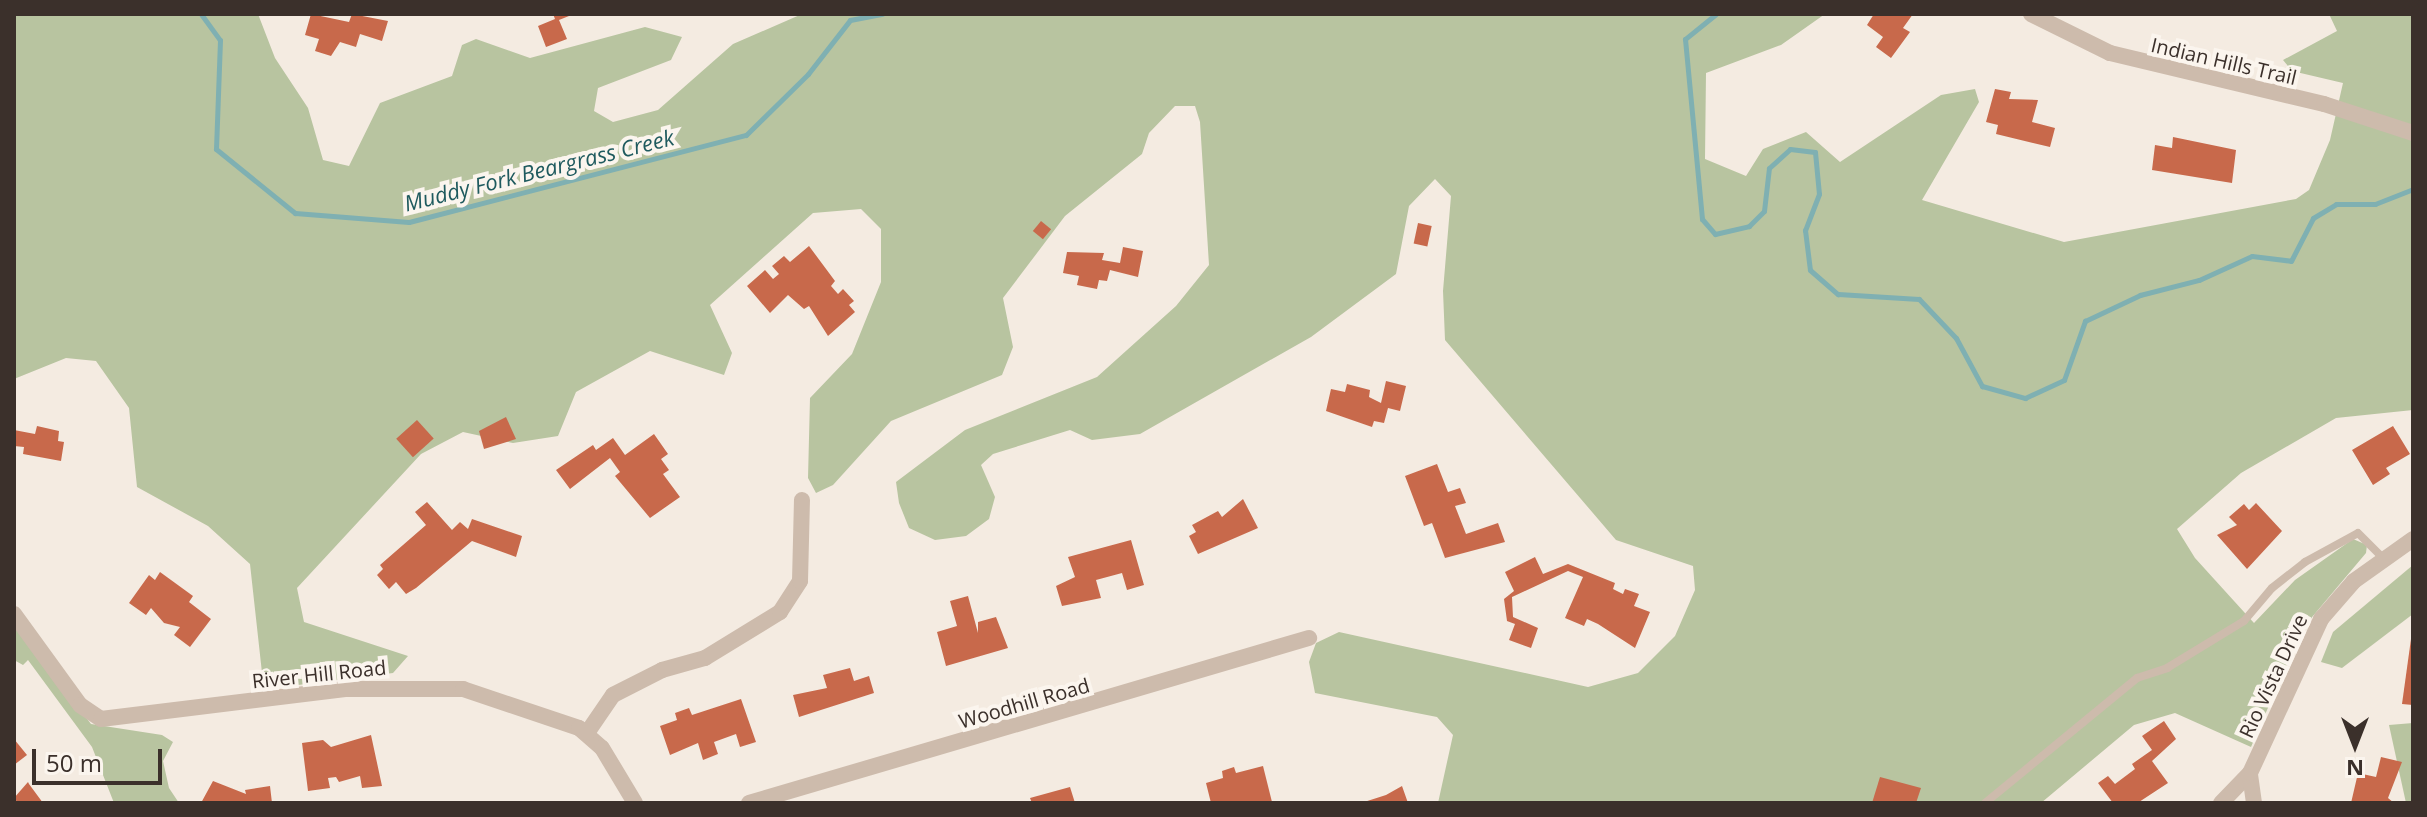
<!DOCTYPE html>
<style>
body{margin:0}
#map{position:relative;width:2427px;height:817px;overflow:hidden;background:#f4ebe1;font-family:"Open Sans",sans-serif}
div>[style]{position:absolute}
.green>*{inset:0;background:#b8c4a0}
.stream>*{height:5px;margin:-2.5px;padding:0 2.5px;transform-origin:2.5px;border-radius:2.5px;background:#7fb0b2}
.building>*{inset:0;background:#c8694b;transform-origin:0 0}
.lane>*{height:8px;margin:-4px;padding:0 4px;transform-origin:4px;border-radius:4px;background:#cdbbac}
.street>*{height:16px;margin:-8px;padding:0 8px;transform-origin:8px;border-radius:8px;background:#cdbbac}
span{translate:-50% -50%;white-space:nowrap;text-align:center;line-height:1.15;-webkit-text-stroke:8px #fbf5ee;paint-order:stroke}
.street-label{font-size:20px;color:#3b302b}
.water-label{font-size:22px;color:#1f5a5e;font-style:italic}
.frame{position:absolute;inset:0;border:16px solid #3b302b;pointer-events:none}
.north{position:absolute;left:2315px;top:705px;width:80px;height:80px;-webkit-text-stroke:6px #fbf5ee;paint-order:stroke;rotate:180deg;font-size:22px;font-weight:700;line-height:32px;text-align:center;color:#3b302b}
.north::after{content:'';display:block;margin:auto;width:28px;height:36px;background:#3b302b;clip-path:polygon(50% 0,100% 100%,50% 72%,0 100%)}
.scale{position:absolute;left:32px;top:749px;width:130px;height:36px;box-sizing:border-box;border:4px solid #3b302b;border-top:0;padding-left:10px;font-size:24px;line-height:28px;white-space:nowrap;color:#3b302b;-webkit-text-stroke:6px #fbf5ee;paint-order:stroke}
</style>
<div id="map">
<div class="green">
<div style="clip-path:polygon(14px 14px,258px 14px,275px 58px,308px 108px,323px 160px,349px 166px,380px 103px,452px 76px,462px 45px,476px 39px,530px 58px,645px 27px,682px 37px,671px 60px,598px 88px,594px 111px,613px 122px,658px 110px,733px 44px,802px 14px,1825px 14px,1781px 45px,1706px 73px,1705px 159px,1746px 176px,1763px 149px,1806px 132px,1840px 162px,1941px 95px,1975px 89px,1979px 102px,1922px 200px,2064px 242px,2296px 199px,2309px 190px,2330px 140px,2343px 83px,2292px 71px,2283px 60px,2337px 31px,2329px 14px,2413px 14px,2413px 410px,2336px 418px,2241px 473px,2177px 529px,2195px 558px,2254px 623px,2295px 580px,2353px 539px,2367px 545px,2366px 553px,2302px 629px,2251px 747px,2175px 713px,2134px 725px,2041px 803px,1438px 803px,1453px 735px,1437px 717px,1315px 693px,1309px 662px,1316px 643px,1339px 632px,1588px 687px,1638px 673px,1675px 636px,1695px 590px,1693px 566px,1616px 540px,1445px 340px,1443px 291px,1451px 196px,1435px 179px,1409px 206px,1396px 274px,1311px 337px,1140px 434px,1092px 440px,1070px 430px,993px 454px,981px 465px,995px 497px,989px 519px,966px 536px,935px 540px,909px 528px,899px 503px,896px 482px,965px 430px,1097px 377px,1176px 306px,1209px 265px,1200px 122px,1195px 106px,1175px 106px,1149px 133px,1142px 154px,1065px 216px,1003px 298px,1013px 347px,1002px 375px,891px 421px,833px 485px,816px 493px,808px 478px,810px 398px,852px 354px,881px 282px,881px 229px,861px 209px,813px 213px,710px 305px,732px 353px,724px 375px,650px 351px,576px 392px,558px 436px,513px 443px,463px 432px,421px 454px,297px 588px,304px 622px,408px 656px,393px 673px,282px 687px,263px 682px,250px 564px,208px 526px,137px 487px,129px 408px,96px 361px,66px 358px,14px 379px)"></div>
<div style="clip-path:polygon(2413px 565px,2413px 614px,2342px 668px,2321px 662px,2333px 632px)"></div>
<div style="clip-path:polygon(14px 623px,91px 724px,162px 735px,173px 742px,163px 761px,169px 788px,179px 803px,114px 803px,92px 747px,28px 660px,23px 665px,14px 660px)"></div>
<div style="clip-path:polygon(2413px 723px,2413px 803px,2406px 803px,2389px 725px)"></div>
</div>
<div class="stream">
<div style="left:201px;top:14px;width:32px;rotate:54deg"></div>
<div style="left:220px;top:40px;width:109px;rotate:92.1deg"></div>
<div style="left:216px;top:149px;width:102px;rotate:39deg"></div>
<div style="left:295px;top:213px;width:114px;rotate:4.5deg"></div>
<div style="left:409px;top:222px;width:348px;rotate:-14.5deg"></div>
<div style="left:746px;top:135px;width:87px;rotate:-44.5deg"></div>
<div style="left:808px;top:74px;width:68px;rotate:-52.1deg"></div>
<div style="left:850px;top:20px;width:33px;rotate:-11deg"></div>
<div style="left:1716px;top:14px;width:40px;rotate:141deg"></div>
<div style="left:1685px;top:39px;width:181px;rotate:84.6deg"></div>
<div style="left:1702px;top:219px;width:20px;rotate:49deg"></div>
<div style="left:1715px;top:234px;width:35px;rotate:-13deg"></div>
<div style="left:1749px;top:226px;width:21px;rotate:-45deg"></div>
<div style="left:1764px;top:211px;width:43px;rotate:-83.4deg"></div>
<div style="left:1769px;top:168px;width:28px;rotate:-42deg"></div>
<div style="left:1790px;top:149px;width:25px;rotate:7deg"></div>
<div style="left:1815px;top:152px;width:42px;rotate:84.6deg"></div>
<div style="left:1819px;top:194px;width:39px;rotate:111deg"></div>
<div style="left:1805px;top:230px;width:40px;rotate:82.9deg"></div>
<div style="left:1810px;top:270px;width:37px;rotate:41deg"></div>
<div style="left:1838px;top:294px;width:81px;rotate:3.5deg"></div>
<div style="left:1919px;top:299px;width:54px;rotate:46.5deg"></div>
<div style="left:1956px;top:338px;width:55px;rotate:61.6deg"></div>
<div style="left:1982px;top:386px;width:45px;rotate:15.6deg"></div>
<div style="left:2025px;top:398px;width:43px;rotate:-24.8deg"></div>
<div style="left:2064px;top:380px;width:63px;rotate:-70.4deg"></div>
<div style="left:2085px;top:321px;width:61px;rotate:-25.3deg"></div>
<div style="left:2140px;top:295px;width:61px;rotate:-14.3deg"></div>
<div style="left:2199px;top:280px;width:58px;rotate:-24.4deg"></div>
<div style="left:2252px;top:256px;width:39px;rotate:7deg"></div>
<div style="left:2291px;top:261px;width:48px;rotate:-62.9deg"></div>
<div style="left:2313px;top:218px;width:27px;rotate:-31deg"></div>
<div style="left:2336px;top:204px;width:39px"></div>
<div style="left:2375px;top:204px;width:41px;rotate:-21.5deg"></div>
</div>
<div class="building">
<div style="clip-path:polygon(311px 14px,349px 22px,352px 14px,388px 21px,382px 41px,360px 34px,356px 47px,340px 42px,331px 56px,315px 51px,319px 39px,305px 35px)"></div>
<div style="clip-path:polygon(553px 14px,574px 14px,559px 20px,567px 39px,546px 47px,538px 26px,555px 19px)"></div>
<div style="clip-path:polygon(1874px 14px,1913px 14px,1903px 28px,1910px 32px,1891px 58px,1876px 47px,1883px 37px,1867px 25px)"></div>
<div style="clip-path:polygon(1995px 89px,2011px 92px,2009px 99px,2038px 100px,2032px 122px,2055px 128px,2050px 147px,1996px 134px,1998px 125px,1986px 122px)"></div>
<div style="clip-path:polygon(2173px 137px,2236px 150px,2232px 183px,2152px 170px,2155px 145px,2172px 148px)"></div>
<div style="left:1041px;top:221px;width:13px;height:13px;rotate:39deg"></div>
<div style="left:1418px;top:223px;width:14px;height:21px;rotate:12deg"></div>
<div style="clip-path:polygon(809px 246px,835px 281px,831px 286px,838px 294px,843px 289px,854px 301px,849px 305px,855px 312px,828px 336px,809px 306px,804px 309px,788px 295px,770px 313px,747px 286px,765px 270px,773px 279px,779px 274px,772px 266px,784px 256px,790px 262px)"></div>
<div style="clip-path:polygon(1123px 247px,1143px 251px,1138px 277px,1110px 270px,1107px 281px,1099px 280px,1097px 289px,1077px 285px,1079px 276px,1063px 273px,1067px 252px,1104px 253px,1102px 260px,1120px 263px)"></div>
<div style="clip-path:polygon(1386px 381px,1406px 386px,1400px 411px,1388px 408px,1384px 423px,1374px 421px,1372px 427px,1326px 411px,1331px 389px,1345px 392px,1347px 384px,1370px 390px,1369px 397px,1381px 403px)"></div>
<div style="clip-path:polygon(506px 417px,516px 439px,484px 449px,479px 431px)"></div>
<div style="left:417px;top:420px;width:25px;height:28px;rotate:48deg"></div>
<div style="clip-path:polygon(37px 426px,59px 431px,58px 441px,64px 442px,61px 461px,23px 454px,24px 447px,14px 446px,14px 430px,35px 434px)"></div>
<div style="clip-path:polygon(2393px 426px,2410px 454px,2386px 468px,2390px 474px,2373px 485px,2352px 450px)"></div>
<div style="clip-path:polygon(654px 434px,668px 454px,661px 459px,669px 470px,663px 474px,680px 497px,650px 518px,615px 476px,620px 472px,610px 458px,570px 489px,556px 470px,593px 445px,596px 450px,613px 438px,625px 455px)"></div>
<div style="clip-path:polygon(1437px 464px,1448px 492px,1460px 488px,1466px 503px,1455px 506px,1466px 534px,1498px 523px,1505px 542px,1445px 558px,1432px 523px,1424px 526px,1405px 476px)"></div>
<div style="clip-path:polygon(1243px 499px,1258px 528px,1198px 554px,1189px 536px,1196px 532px,1192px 525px,1218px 511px,1222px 517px)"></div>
<div style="clip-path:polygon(427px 502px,452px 530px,460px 522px,468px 529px,472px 519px,522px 536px,516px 557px,472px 541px,416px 588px,406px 594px,396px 582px,389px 589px,377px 575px,383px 569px,380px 565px,426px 525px,415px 512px)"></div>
<div style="clip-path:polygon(2256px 503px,2282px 531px,2247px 569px,2217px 535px,2237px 525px,2229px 517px,2244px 504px,2249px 510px)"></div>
<div style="clip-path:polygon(1131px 540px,1144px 585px,1127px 590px,1122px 573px,1096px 580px,1101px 598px,1062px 606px,1056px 586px,1075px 577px,1068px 557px)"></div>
<div style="clip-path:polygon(1535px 557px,1543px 574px,1568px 564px,1615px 583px,1613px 589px,1623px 594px,1625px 589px,1639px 594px,1634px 606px,1650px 612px,1635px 648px,1598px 624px,1587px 619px,1584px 626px,1565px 618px,1583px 577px,1568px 571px,1512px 597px,1513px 617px,1538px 628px,1531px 648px,1509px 640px,1515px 624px,1507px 621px,1504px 599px,1514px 591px,1505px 572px)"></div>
<div style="clip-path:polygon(160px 572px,193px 596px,189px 602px,211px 619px,190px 647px,174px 635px,180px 627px,164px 623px,151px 608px,146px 615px,129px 603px,149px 575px,155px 580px)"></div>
<div style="clip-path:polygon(968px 596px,978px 633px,978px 622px,996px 617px,1008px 648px,946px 666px,937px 632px,957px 626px,950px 601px)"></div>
<div style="clip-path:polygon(2411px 639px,2413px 639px,2413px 705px,2402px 704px)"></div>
<div style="clip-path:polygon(850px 668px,854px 681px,869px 676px,874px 693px,799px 717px,793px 695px,827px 688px,823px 675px)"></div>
<div style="clip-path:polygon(741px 699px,756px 742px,740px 747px,736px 734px,714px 742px,718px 754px,703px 760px,698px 743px,670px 755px,660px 726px,677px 720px,675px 713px,689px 708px,692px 715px)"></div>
<div style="clip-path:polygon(2164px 721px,2176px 739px,2152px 761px,2168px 783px,2139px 802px,2113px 803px,2098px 783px,2108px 776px,2115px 784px,2135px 769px,2132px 764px,2152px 750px,2142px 736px)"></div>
<div style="clip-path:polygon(371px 735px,382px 786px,362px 788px,360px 776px,339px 782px,336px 777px,328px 778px,330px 788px,308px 791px,302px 743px,323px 740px,331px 747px)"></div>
<div style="clip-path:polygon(14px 739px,27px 755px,14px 765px)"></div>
<div style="clip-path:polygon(2381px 757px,2402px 762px,2388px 798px,2394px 803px,2351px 803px,2358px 773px,2376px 777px)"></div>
<div style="clip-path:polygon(1263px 766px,1272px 802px,1211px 803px,1206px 783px,1223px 778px,1222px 771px,1234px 767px,1236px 773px)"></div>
<div style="clip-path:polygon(1880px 777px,1921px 788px,1916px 803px,1872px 803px)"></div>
<div style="clip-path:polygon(213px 781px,246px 794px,245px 790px,270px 786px,272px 803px,201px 803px)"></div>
<div style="clip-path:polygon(28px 782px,29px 784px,43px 803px,18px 803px,14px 798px)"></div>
<div style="clip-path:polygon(1402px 786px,1408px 803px,1361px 803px,1386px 795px)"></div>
<div style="clip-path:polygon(1070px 787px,1075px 803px,1032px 803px,1030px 798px)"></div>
</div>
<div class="lane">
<div style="left:1985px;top:803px;width:197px;rotate:-39.4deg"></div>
<div style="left:2137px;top:678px;width:32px;rotate:-18deg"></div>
<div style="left:2167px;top:668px;width:90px;rotate:-31.4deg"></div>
<div style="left:2244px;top:621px;width:43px;rotate:-49.7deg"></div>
<div style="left:2272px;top:588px;width:42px;rotate:-38.2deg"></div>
<div style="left:2305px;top:562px;width:60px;rotate:-28.7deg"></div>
<div style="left:2358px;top:533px;width:35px;rotate:45deg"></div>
</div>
<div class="street">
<div style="left:2031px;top:14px;width:88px;rotate:26.3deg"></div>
<div style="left:2110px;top:53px;width:220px;rotate:13.4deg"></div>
<div style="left:2324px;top:104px;width:94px;rotate:18deg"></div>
<div style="left:14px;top:614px;width:112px;rotate:54deg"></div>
<div style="left:80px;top:705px;width:25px;rotate:34deg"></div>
<div style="left:101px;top:719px;width:248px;rotate:-7deg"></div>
<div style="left:347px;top:689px;width:116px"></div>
<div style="left:463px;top:689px;width:122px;rotate:18.6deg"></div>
<div style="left:579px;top:728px;width:30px;rotate:41deg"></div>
<div style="left:602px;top:748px;width:64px;rotate:59deg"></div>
<div style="left:587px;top:733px;width:46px;rotate:-55.6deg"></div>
<div style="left:613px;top:695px;width:55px;rotate:-27deg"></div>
<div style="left:662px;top:670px;width:45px;rotate:-15.6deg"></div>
<div style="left:705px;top:658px;width:88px;rotate:-31.5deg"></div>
<div style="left:780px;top:612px;width:37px;rotate:-57deg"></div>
<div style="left:800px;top:581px;width:81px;rotate:-88.6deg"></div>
<div style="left:749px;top:803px;width:584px;rotate:-16.42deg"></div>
<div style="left:2221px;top:803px;width:42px;rotate:-46deg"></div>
<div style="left:2254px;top:803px;width:30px;rotate:-98deg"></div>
<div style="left:2250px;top:773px;width:170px;rotate:-65.2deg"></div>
<div style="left:2321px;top:619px;width:50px;rotate:-49deg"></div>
<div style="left:2354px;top:581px;width:72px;rotate:-35.4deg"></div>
</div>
<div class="street-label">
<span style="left:2224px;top:61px;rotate:13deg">Indian Hills Trail</span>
<span style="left:319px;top:674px;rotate:-6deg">River Hill Road</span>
<span style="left:2273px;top:676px;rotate:-65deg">Rio Vista Drive</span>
<span style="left:1024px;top:703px;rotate:-16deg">Woodhill Road</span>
</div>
<div class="water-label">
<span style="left:539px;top:170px;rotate:-14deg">Muddy Fork Beargrass Creek</span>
</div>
<div class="frame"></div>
<div class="north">N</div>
<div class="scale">50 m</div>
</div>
